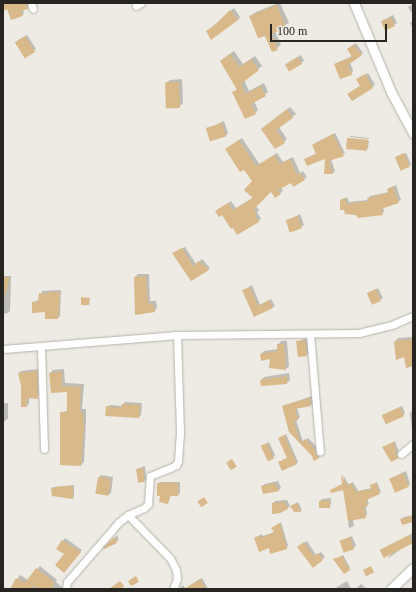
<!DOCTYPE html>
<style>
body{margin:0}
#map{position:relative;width:416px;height:592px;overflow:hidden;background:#edebe3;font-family:"Times New Roman",serif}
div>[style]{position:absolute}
.shadow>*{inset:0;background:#0003;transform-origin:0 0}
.building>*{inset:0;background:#d9b989;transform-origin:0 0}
.roads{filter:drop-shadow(0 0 1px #b4b3aa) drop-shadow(0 0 1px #b4b3aa)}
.minor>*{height:7px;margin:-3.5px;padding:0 3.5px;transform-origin:3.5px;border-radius:3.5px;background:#fff}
.secondary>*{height:9px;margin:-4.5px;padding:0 4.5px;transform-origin:4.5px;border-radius:4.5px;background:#fff}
span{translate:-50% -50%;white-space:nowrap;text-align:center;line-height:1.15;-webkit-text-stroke:3px #edebe3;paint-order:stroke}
.frame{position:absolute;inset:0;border:4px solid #262522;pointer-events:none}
.scale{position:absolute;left:270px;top:24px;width:117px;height:18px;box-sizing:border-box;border:2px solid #262522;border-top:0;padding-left:5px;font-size:12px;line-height:14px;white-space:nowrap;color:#262522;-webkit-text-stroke:3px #edebe3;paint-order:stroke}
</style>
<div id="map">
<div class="shadow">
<div style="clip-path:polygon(6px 3px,29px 3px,29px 6px,23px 9px,24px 13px,22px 15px)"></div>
<div style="clip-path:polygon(278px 3px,280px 3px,289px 23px,275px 31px,281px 45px,273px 51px,266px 35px,259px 38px,250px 17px,254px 13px)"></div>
<div style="clip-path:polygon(413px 4px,413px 11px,411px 12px,408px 7px)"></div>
<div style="clip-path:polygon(234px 8px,240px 17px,238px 20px,207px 31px)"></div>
<div style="clip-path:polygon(393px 15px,397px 23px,394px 25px,382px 21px)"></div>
<div style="clip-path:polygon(413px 21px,413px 29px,410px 23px)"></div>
<div style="clip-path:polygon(27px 35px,36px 49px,34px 51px,18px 41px)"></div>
<div style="clip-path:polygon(356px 43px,363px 53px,350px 62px,353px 71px,351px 74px,335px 64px,352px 56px,350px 47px)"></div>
<div style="clip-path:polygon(234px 51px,243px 64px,255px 56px,262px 66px,244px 80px,249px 91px,264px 83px,268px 92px,254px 101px,258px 110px,255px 113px,234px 92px,237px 89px,224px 58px)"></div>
<div style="clip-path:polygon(301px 55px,304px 61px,290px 70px,289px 62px)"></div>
<div style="clip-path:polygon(368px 73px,375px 85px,353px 100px,351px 92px,361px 85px,360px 77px)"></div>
<div style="clip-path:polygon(182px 79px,183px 103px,179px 107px,166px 83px,170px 80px)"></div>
<div style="clip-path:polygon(290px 107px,296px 114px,279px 127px,287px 139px,284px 142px,266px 126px)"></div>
<div style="clip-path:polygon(224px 121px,228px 133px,226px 136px,207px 129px)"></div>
<div style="clip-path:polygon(335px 133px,345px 153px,331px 159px,335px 171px,333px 173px,325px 173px,326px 158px,305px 159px,317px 153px,313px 145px,315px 143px)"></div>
<div style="left:350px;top:136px;width:19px;height:1px;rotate:6deg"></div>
<div style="clip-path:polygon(242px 138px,260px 165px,277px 153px,283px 162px,293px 157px,300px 173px,303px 171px,307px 177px,304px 179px,291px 182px,281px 187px,283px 191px,275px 197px,271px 191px,256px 206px,259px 210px,257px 212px,261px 219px,258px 221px,219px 209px,231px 201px,236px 208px,254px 197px,254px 181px,229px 147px)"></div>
<div style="clip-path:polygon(348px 138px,369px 141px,368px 148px,366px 150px,347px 148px)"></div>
<div style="clip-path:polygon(406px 153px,411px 164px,409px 166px,397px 157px)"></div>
<div style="clip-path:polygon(396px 185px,401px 200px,383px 207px,384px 211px,382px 214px,357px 214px,341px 200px,347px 197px,349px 202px,368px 200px,370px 196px,389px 192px,388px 189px)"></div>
<div style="clip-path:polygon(300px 214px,304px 225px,301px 227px,287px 221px)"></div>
<div style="clip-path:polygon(185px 247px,196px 264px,202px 259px,210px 268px,192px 280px,173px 253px)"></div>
<div style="clip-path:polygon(138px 274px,149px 274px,150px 301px,156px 301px,157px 308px,154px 311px,136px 314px,135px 277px)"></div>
<div style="clip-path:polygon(3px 276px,11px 276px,10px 311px,8px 313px,3px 314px)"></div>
<div style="clip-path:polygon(252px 285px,260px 305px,271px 299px,275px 306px,254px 316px,243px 291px)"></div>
<div style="clip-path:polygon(378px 288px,383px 298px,380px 300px,368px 294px)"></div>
<div style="clip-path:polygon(61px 290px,60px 316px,58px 318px,33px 302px,39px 300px,42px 291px)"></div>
<div style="clip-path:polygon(413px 337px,413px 365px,395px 342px,398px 338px)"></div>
<div style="clip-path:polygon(307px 338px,309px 353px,306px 355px,297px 342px)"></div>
<div style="clip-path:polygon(281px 341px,287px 341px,289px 366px,286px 369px,271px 358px,261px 354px,264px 351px,278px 349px,278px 345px)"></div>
<div style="clip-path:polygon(38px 369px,39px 396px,37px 398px,29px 398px,29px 404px,27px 406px,19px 373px,21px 371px)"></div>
<div style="clip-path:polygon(64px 369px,65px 383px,84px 384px,82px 409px,86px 409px,86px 422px,84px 462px,81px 465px,61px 413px,68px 410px,68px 391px,52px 392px,50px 373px,53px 370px)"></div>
<div style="clip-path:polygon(289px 373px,290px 380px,287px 383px,261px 380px,264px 377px)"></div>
<div style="clip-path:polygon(312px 396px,313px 403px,311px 405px,297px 408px,300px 417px,296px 420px,303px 442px,308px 438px,317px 447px,318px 452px,321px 456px,319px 457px,312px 455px,290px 431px,283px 406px)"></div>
<div style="clip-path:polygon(125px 402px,142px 403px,141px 415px,139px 417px,107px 407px,110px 405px,122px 406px)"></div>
<div style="clip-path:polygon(3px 403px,8px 403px,8px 418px,5px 421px,3px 421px)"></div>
<div style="clip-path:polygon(402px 406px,405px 413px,403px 415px,383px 415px)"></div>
<div style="clip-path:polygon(412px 411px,413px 429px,412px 429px,410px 413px)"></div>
<div style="clip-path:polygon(286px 434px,298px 462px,297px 463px,280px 462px,288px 457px,280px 438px)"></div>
<div style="clip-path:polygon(395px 441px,400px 456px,398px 457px,384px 447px)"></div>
<div style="clip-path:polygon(269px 442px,275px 455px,273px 457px,262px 446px)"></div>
<div style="clip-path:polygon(145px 466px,146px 479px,144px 481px,137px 469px)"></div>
<div style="clip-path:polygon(406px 471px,410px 484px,408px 486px,390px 479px)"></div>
<div style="clip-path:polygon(101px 475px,113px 477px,111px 493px,108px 495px,99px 477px)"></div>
<div style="clip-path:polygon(343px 475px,349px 485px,353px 482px,358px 491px,372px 488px,371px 486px,377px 482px,381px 492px,367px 498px,369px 504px,366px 506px,367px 515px,353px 519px,354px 526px,349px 528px,348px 522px,351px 519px)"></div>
<div style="clip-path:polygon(278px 481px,281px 488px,279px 490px,264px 493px,262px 486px,265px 484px)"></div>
<div style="clip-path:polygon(160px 482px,180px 482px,180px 493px,178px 495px,171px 495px,168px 503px,162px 495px,158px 484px)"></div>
<div style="clip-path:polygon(74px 485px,74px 496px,73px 498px,52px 488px,54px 487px)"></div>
<div style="clip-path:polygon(331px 498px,331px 504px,329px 507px,320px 501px,322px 499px)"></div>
<div style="clip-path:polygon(287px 500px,290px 506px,288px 508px,273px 504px,275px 501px)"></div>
<div style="clip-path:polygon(298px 502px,302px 510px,300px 511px,293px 505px)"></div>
<div style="clip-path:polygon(413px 515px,413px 521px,401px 519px,404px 517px)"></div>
<div style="clip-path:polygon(281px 522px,288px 546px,286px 548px,270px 547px,255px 538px,262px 534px,263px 536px,275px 532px,273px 528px)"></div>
<div style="clip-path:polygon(413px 532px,413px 541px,387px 559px,399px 544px)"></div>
<div style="clip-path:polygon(117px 535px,119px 540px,105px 548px)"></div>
<div style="clip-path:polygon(352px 536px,356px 546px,353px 548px,341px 541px)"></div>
<div style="clip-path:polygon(65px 538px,82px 550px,66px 569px,63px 541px)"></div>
<div style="clip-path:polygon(307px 541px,316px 555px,321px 552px,325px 557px,313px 566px,301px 545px)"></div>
<div style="clip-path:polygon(343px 555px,350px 568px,344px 572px,335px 560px)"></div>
<div style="clip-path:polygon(40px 566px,57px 580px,56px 582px,64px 589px,15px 589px,12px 587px,20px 575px,28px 580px)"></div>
<div style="clip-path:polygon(202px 578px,208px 589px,179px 589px,183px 585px,186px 589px)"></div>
<div style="clip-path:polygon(347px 581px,351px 589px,336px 589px,337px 587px)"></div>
<div style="clip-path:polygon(361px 584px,367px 589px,356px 589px)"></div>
</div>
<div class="building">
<div style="clip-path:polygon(3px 3px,26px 3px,28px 9px,21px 11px,23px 16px,11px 20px,7px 9px,3px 11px)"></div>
<div style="clip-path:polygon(277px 5px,286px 28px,271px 34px,278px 50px,272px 52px,265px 36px,258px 38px,249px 16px)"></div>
<div style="clip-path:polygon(230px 10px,238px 20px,211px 40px,206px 31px,214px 26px)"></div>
<div style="left:391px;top:17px;width:10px;height:11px;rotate:66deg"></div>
<div style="left:25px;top:36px;width:19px;height:12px;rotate:58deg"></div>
<div style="clip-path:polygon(353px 45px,362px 55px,348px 65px,352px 75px,340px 79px,334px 64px,352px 57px,347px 49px)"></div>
<div style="clip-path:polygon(230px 54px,240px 67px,251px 59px,259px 70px,241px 84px,246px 94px,260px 86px,266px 96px,251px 104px,256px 114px,245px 119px,232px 92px,237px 90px,220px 61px)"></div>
<div style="left:298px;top:57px;width:8px;height:15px;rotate:60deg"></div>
<div style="clip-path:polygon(365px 74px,373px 88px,352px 101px,347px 94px,360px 86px,356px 79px)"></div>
<div style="left:179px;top:82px;width:26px;height:14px;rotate:88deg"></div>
<div style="clip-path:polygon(287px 109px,293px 118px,276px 130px,285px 143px,275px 149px,261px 129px)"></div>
<div style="left:222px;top:123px;width:14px;height:17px;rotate:73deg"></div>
<div style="clip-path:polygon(333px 134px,344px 156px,329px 161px,333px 174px,324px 174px,325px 159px,307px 166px,304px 159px,316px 154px,312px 145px)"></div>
<div style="left:347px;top:138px;width:21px;height:11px;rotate:5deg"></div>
<div style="clip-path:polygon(239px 140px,256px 166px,274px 155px,280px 164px,290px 159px,297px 175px,300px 173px,305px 180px,293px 187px,291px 183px,278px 190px,281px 194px,275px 198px,271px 192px,254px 209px,257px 214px,255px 215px,259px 222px,237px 235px,233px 228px,231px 229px,222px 215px,219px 217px,215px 211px,228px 203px,233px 210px,253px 198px,244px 190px,252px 181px,244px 170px,240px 172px,225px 149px)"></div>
<div style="left:404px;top:153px;width:15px;height:10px;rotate:67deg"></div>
<div style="clip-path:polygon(393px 186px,399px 203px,381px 209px,383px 215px,358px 218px,356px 215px,345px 214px,344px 210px,340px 210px,340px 200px,345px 198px,347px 204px,368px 201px,367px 198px,388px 193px,387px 189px)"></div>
<div style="left:298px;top:216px;width:13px;height:13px;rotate:72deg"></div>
<div style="clip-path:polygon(182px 248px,193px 266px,199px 261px,209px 270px,191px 281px,172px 253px)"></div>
<div style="left:3px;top:276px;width:7px;height:26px;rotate:16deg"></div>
<div style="clip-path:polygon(146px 276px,148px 304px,153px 303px,155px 312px,135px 315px,134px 277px)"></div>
<div style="clip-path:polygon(250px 287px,258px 306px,269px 300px,273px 308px,254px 317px,242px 290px)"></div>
<div style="left:376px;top:289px;width:13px;height:10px;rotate:67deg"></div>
<div style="clip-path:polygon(47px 292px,60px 292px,58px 319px,45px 319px,45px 312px,32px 313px,32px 302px,38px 302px,39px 293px,47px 294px)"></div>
<div style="clip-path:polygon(81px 297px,90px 298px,89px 305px,81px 305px)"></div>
<div style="clip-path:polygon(413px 339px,413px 366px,406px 368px,404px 357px,396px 360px,394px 341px)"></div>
<div style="left:305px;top:340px;width:16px;height:9px;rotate:83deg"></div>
<div style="clip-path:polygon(277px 344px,284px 344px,286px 370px,269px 368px,270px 359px,261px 361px,260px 354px,277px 351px)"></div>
<div style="clip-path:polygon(37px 371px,38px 399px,27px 398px,27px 407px,21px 407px,21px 386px,18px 373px)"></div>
<div style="clip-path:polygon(62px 372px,62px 386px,81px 387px,80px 412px,83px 412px,84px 426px,81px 466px,60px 465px,60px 412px,67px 412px,67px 392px,51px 393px,49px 373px)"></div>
<div style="clip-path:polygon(287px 376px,287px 384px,261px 386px,260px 380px)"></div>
<div style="clip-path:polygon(310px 398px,311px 406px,295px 409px,298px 420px,294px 422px,301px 443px,305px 439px,315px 449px,316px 455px,319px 457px,319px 458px,314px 461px,312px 456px,289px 432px,282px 406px)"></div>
<div style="clip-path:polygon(122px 404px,140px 405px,139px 418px,105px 416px,106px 406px,121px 408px)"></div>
<div style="left:400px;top:407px;width:10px;height:20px;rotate:66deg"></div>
<div style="clip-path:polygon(284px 435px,297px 464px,282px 471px,278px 462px,287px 458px,278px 438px)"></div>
<div style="clip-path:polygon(394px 442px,396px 455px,399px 458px,391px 462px,382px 447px)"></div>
<div style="left:267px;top:443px;width:17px;height:7px;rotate:65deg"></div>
<div style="left:232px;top:459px;width:9px;height:7px;rotate:58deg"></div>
<div style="left:143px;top:468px;width:14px;height:7px;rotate:82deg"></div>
<div style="left:403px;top:473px;width:15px;height:15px;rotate:67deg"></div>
<div style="clip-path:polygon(341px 475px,347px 485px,351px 483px,356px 492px,371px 489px,370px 485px,376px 483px,380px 494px,366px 500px,368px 506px,364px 507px,366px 518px,348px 521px,343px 490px,331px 493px,330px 490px,342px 484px)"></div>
<div style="left:98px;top:477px;width:13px;height:17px;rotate:9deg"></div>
<div style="clip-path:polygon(157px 483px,178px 483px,178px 496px,170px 496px,168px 504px,159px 502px,160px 496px,157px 496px)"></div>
<div style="clip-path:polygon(275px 483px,279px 491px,263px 494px,261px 486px)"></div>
<div style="clip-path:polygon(63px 486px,73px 486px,73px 499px,52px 496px,51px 488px)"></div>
<div style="left:204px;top:497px;width:7px;height:8px;rotate:56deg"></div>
<div style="clip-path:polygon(329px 500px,330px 508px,319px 508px,319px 501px)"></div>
<div style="clip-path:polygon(285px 502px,288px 509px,280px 513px,272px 514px,272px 503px)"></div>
<div style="clip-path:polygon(297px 503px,301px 512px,294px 512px,290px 506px)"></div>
<div style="clip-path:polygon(413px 516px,413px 522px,402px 525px,400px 519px)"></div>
<div style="clip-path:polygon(280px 523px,287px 549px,270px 554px,269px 548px,259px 552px,254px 538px,260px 535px,261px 538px,274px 532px,271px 528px)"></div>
<div style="left:409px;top:535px;width:9px;height:33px;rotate:63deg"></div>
<div style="clip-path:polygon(114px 537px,117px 543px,104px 549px,103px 548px)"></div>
<div style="left:350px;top:537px;width:13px;height:11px;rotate:72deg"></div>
<div style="clip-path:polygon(62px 540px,81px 552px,64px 573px,55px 565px,64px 554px,56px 549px)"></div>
<div style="clip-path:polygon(304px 542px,314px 557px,318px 553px,323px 560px,313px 568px,297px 547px)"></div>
<div style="clip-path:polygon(342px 556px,350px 570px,344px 574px,333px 559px)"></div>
<div style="left:371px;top:566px;width:7px;height:9px;rotate:63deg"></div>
<div style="clip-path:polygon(36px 568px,55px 583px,51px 589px,38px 589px,33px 585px,32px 587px,36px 589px,10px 589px,16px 578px,25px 583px)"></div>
<div style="clip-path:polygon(136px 576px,139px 582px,131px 586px,128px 581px)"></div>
<div style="clip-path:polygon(200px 579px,206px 589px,184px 589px)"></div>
<div style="clip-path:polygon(120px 581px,124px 586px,121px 589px,109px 589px)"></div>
</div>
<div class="roads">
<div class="minor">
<div style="left:31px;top:3px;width:6px;rotate:72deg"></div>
<div style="left:136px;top:6px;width:6px;rotate:-31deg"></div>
<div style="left:310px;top:334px;width:118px;rotate:85.2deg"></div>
<div style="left:41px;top:347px;width:102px;rotate:88.3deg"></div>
<div style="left:3px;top:349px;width:175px;rotate:-4.6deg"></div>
<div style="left:177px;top:335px;width:182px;rotate:-0.6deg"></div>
<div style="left:359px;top:333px;width:36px;rotate:-14deg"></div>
<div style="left:394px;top:324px;width:21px;rotate:-23deg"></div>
<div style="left:401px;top:454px;width:16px;rotate:-40deg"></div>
<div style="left:128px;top:515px;width:60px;rotate:45.7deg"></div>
<div style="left:170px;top:558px;width:13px;rotate:63deg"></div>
<div style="left:176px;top:570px;width:9px;rotate:84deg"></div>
<div style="left:177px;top:579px;width:11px;rotate:112deg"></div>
<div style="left:66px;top:589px;width:7px;rotate:-82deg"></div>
<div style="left:67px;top:582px;width:79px;rotate:-49.1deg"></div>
<div style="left:119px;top:522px;width:11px;rotate:-38deg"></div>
<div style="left:128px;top:515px;width:17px;rotate:-24deg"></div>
<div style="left:144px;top:508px;width:6px;rotate:-45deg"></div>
<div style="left:148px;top:504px;width:28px;rotate:-86deg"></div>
<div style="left:150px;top:476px;width:22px;rotate:-22deg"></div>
<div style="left:170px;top:468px;width:7px;rotate:-27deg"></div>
<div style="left:176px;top:465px;width:4px;rotate:-63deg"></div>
<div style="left:178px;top:461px;width:29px;rotate:-86deg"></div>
<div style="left:180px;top:432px;width:97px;rotate:-91.8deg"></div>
</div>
<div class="secondary">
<div style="left:354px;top:3px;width:96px;rotate:67.4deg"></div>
<div style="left:391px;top:92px;width:47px;rotate:61.8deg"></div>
<div style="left:391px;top:589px;width:30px;rotate:-44deg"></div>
</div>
</div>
<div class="frame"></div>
<div class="scale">100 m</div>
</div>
